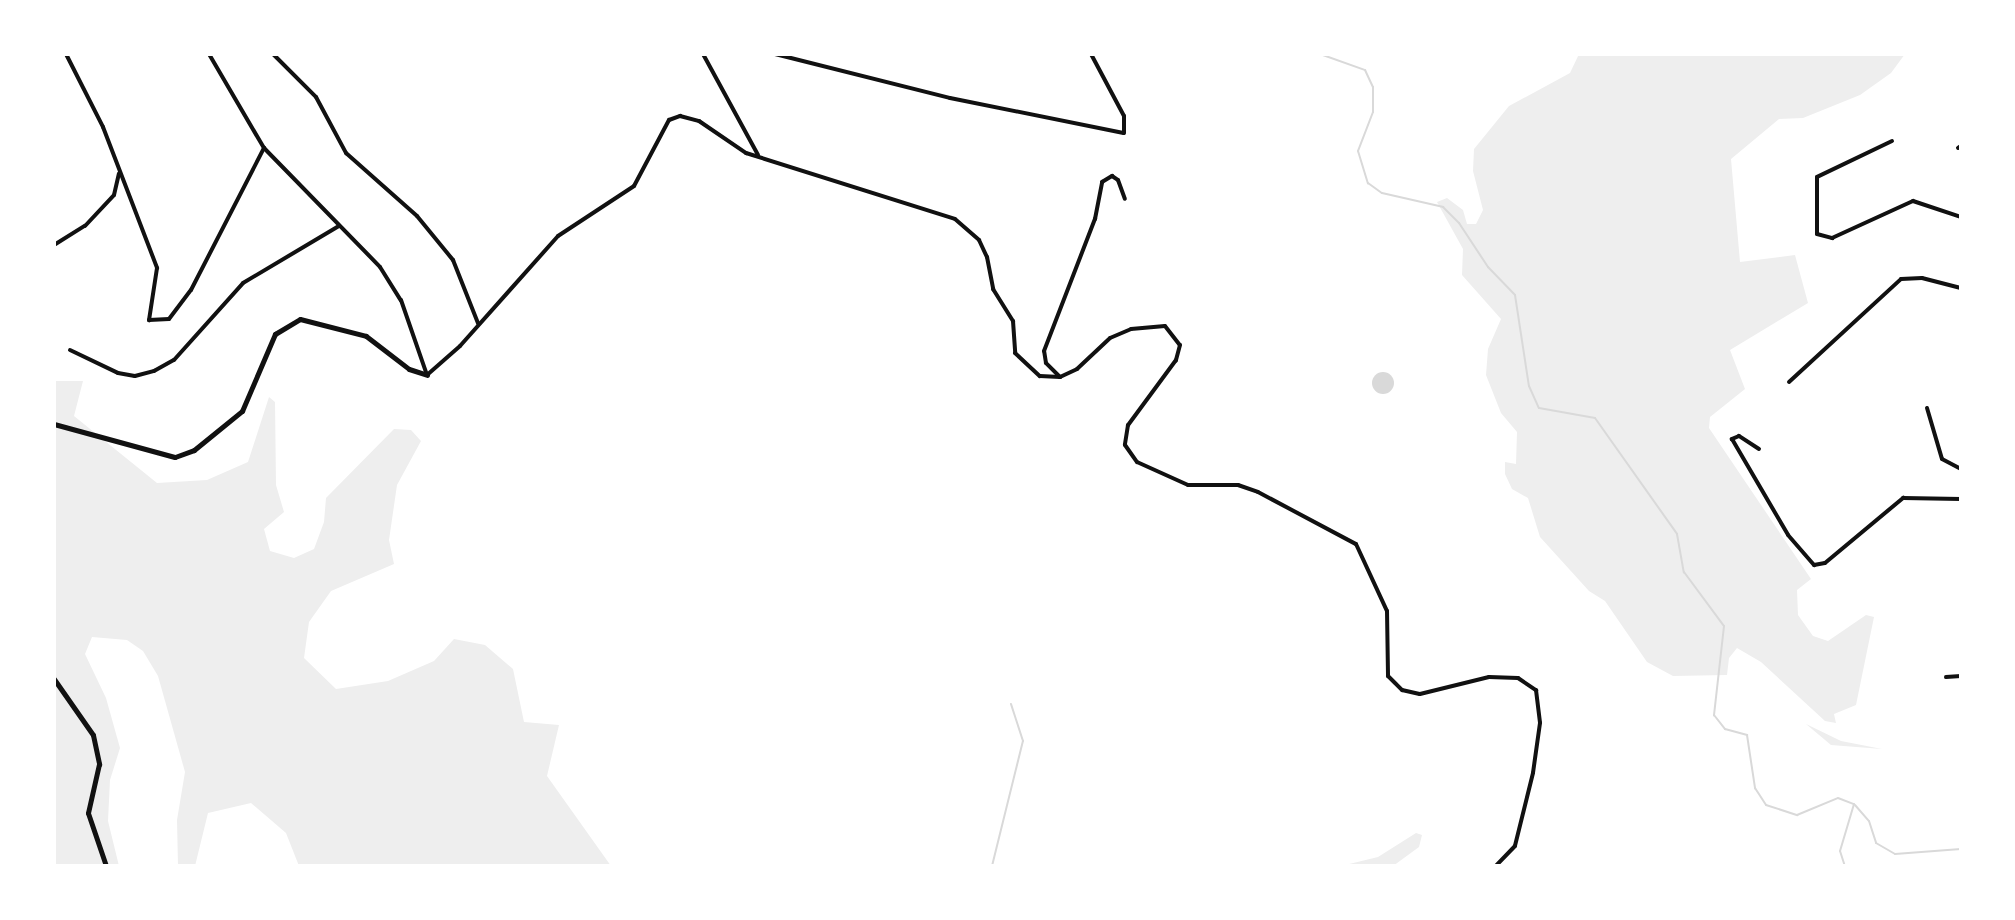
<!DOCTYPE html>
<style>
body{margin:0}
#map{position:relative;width:2015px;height:920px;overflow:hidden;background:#fff;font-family:"PT Serif",serif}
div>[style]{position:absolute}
.green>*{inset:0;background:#eee}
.water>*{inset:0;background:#d9d9d9}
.round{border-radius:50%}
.stream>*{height:2px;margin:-1px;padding:0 1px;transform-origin:1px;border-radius:1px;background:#d9d9d9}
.minor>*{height:4px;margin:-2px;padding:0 2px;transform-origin:2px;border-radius:2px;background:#111}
.tertiary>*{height:5px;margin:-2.5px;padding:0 2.5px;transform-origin:2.5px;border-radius:2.5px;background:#111}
span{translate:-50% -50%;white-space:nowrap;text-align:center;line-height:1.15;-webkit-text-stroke:8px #fff;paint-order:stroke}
.frame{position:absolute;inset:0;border:56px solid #fff;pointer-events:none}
</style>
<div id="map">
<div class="green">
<div style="clip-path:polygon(1579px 54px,1905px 54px,1891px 73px,1860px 95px,1803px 118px,1779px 119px,1731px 159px,1740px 262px,1795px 255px,1808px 303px,1730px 350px,1745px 389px,1710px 417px,1709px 428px,1811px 579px,1797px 590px,1798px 615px,1813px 636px,1828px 641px,1866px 615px,1874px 617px,1856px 705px,1834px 714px,1836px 723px,1825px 721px,1761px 662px,1737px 648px,1729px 658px,1727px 675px,1673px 676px,1647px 662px,1605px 601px,1589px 591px,1540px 537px,1528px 498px,1512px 489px,1505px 474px,1505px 462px,1516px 464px,1517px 432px,1501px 413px,1486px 375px,1488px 349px,1501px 319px,1462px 275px,1463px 249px,1437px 202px,1447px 198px,1463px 210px,1467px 224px,1476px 224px,1483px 210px,1473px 171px,1474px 149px,1509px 106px,1570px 73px)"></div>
<div style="clip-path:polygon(54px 381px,83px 381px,74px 416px,157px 483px,207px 480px,248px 462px,269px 397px,275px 402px,276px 485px,284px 512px,264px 529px,270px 551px,294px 558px,314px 549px,324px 522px,326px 498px,394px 429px,411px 430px,421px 441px,397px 485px,389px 540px,394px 564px,331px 591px,309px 622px,304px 658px,336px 689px,388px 681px,434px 661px,454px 639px,485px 645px,513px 669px,524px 722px,559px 725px,547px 776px,611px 866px,299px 866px,286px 833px,251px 803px,208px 813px,195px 866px,178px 866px,177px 820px,185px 772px,158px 676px,143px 651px,127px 640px,92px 637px,85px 654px,106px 698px,120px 748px,110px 780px,108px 821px,119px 866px,54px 866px)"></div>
<div style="clip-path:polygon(1806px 724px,1841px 741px,1882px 749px,1831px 745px)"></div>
<div style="clip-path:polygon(1416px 833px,1422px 835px,1419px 847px,1393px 866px,1341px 866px,1378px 857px)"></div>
</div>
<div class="water">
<div class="round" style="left:1372px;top:372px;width:22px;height:22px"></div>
</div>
<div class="stream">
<div style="left:1320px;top:54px;width:48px;rotate:19.6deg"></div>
<div style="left:1365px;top:70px;width:19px;rotate:65deg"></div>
<div style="left:1373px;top:87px;width:25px;rotate:90deg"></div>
<div style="left:1373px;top:112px;width:42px;rotate:111deg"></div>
<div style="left:1358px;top:151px;width:34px;rotate:73deg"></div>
<div style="left:1368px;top:183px;width:17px;rotate:36deg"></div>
<div style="left:1382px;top:193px;width:63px;rotate:12.9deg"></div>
<div style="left:1443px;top:207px;width:23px;rotate:45deg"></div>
<div style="left:1459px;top:223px;width:53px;rotate:56.6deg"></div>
<div style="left:1488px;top:267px;width:39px;rotate:46deg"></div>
<div style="left:1515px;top:295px;width:92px;rotate:81.3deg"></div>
<div style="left:1529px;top:386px;width:24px;rotate:66deg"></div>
<div style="left:1539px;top:408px;width:57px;rotate:10.1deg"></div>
<div style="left:1595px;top:418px;width:142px;rotate:54.7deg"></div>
<div style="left:1677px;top:534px;width:39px;rotate:80deg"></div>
<div style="left:1684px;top:572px;width:67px;rotate:53.5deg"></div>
<div style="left:1724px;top:626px;width:90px;rotate:96.4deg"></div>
<div style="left:1714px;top:715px;width:18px;rotate:52deg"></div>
<div style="left:1725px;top:729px;width:23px;rotate:15deg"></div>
<div style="left:1747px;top:735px;width:54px;rotate:81.4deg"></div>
<div style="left:1755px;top:788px;width:20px;rotate:57deg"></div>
<div style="left:1766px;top:805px;width:33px;rotate:18deg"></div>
<div style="left:1797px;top:815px;width:44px;rotate:-22.5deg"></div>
<div style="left:1838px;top:798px;width:17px;rotate:21deg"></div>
<div style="left:1854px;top:804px;width:49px;rotate:106.6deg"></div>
<div style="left:1840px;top:851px;width:16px;rotate:72deg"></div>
<div style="left:1855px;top:805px;width:21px;rotate:49deg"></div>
<div style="left:1869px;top:821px;width:23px;rotate:72deg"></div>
<div style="left:1876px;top:843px;width:22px;rotate:30deg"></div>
<div style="left:1895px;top:854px;width:66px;rotate:-4.3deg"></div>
<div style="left:992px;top:866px;width:129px;rotate:-76.1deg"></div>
<div style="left:1023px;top:741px;width:39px;rotate:-108deg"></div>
</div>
<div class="minor">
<div style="left:66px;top:54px;width:82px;rotate:63.1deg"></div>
<div style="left:103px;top:127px;width:151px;rotate:69deg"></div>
<div style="left:157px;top:268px;width:53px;rotate:98.7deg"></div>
<div style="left:149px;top:320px;width:20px;rotate:-3deg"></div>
<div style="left:169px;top:319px;width:36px;rotate:-53deg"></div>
<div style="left:191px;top:290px;width:160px;rotate:-62.8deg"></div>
<div style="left:209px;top:54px;width:109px;rotate:59.7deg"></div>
<div style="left:264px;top:148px;width:166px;rotate:45.7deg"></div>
<div style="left:380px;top:267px;width:39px;rotate:58deg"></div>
<div style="left:401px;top:300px;width:79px;rotate:70.9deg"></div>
<div style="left:427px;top:375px;width:44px;rotate:-41.3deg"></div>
<div style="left:460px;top:346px;width:147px;rotate:-48.3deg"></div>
<div style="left:558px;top:236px;width:91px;rotate:-33.3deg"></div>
<div style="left:634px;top:186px;width:75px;rotate:-62.1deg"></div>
<div style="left:669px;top:120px;width:12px;rotate:-20deg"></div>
<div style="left:680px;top:116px;width:20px;rotate:15deg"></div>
<div style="left:699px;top:121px;width:57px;rotate:34.2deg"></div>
<div style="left:746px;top:153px;width:219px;rotate:17.5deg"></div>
<div style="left:955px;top:219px;width:32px;rotate:41deg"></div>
<div style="left:979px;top:240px;width:19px;rotate:65deg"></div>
<div style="left:987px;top:257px;width:33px;rotate:79deg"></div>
<div style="left:993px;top:289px;width:38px;rotate:58deg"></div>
<div style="left:1013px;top:321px;width:32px;rotate:86deg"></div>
<div style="left:1015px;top:353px;width:34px;rotate:43deg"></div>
<div style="left:1040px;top:376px;width:20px;rotate:3deg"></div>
<div style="left:1060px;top:377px;width:19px;rotate:-25deg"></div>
<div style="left:1077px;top:369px;width:45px;rotate:-43.2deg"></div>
<div style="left:1110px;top:338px;width:23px;rotate:-23deg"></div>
<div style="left:1131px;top:329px;width:34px;rotate:-5deg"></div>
<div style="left:1165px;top:326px;width:24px;rotate:52deg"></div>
<div style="left:1180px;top:345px;width:16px;rotate:105deg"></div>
<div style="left:1176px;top:360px;width:81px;rotate:126.4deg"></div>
<div style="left:1128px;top:425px;width:20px;rotate:99deg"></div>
<div style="left:1125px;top:445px;width:21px;rotate:55deg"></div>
<div style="left:1137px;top:462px;width:56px;rotate:24.3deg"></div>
<div style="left:1188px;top:485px;width:50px"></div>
<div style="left:1238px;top:485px;width:21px;rotate:19deg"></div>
<div style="left:1258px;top:492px;width:111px;rotate:28deg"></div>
<div style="left:1356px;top:544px;width:74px;rotate:65.2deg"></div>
<div style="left:1387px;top:611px;width:65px;rotate:89.1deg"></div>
<div style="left:1388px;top:676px;width:20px;rotate:45deg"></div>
<div style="left:1402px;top:690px;width:18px;rotate:13deg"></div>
<div style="left:1420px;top:694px;width:71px;rotate:-13.8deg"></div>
<div style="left:1489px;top:677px;width:29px;rotate:2deg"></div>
<div style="left:1518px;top:678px;width:22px;rotate:34deg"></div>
<div style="left:1536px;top:690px;width:33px;rotate:83deg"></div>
<div style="left:1540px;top:723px;width:50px;rotate:98deg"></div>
<div style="left:1533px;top:773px;width:75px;rotate:103.9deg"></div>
<div style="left:1515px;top:846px;width:28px;rotate:134deg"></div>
<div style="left:273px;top:54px;width:61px;rotate:45deg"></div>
<div style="left:316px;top:97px;width:64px;rotate:61.8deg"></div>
<div style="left:346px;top:153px;width:95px;rotate:41.6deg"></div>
<div style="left:417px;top:216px;width:57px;rotate:50.7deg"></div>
<div style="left:453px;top:260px;width:68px;rotate:68.4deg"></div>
<div style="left:703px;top:54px;width:115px;rotate:61.4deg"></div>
<div style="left:775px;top:54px;width:180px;rotate:14.1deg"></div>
<div style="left:950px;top:98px;width:177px;rotate:11.4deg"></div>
<div style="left:1124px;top:133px;width:17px;rotate:-90deg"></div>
<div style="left:1124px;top:116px;width:70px;rotate:-118deg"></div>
<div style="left:1892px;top:141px;width:83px;rotate:154.4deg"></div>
<div style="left:1817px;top:177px;width:57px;rotate:90deg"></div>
<div style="left:1817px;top:234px;width:16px;rotate:15deg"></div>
<div style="left:1832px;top:238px;width:89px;rotate:-24.6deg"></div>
<div style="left:1913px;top:201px;width:51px;rotate:18.4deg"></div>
<div style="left:1958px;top:148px;width:4px;rotate:-34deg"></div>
<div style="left:54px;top:245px;width:36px;rotate:-32deg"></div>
<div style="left:85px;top:226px;width:42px;rotate:-46.9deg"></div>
<div style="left:114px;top:195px;width:22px;rotate:-77deg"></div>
<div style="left:70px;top:350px;width:53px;rotate:25.6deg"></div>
<div style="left:118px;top:373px;width:17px;rotate:10deg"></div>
<div style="left:135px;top:376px;width:20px;rotate:-15deg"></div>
<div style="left:154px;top:371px;width:23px;rotate:-29deg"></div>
<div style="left:174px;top:360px;width:103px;rotate:-48.1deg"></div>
<div style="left:243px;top:283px;width:112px;rotate:-30.7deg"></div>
<div style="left:1060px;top:377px;width:20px;rotate:-135deg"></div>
<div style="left:1046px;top:363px;width:12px;rotate:-99deg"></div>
<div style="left:1044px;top:351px;width:142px;rotate:-68.9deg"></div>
<div style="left:1095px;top:219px;width:38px;rotate:-79deg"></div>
<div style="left:1102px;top:182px;width:12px;rotate:-31deg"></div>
<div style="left:1112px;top:176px;width:7px;rotate:34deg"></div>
<div style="left:1118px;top:180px;width:20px;rotate:70deg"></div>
<div style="left:1789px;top:382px;width:152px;rotate:-42.6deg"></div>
<div style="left:1901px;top:279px;width:21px;rotate:-3deg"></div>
<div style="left:1922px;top:278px;width:40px;rotate:14.4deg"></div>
<div style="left:1927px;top:408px;width:53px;rotate:73.6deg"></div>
<div style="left:1942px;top:459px;width:21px;rotate:28deg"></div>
<div style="left:1759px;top:449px;width:24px;rotate:-147deg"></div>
<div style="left:1739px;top:436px;width:8px;rotate:157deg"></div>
<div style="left:1732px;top:439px;width:111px;rotate:59.7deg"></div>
<div style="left:1788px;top:535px;width:40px;rotate:49deg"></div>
<div style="left:1814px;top:565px;width:11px;rotate:-10deg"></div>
<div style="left:1825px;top:563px;width:102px;rotate:-39.8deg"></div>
<div style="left:1903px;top:498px;width:58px;rotate:1deg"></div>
<div style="left:1961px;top:480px;width:8px;rotate:90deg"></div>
<div style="left:1946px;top:677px;width:15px;rotate:-4deg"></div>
</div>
<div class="tertiary">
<div style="left:54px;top:424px;width:125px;rotate:15.3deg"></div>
<div style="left:175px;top:457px;width:20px;rotate:-20deg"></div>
<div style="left:194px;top:450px;width:62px;rotate:-39.1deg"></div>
<div style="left:242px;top:411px;width:84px;rotate:-66.8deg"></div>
<div style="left:275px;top:334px;width:29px;rotate:-31deg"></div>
<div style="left:300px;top:319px;width:68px;rotate:14.4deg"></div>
<div style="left:366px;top:336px;width:54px;rotate:37.5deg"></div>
<div style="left:409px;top:369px;width:19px;rotate:18deg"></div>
<div style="left:54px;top:679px;width:68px;rotate:55.1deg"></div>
<div style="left:93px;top:735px;width:30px;rotate:78deg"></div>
<div style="left:99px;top:764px;width:50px;rotate:102.7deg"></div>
<div style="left:88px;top:813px;width:56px;rotate:71.2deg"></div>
</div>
<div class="frame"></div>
</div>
